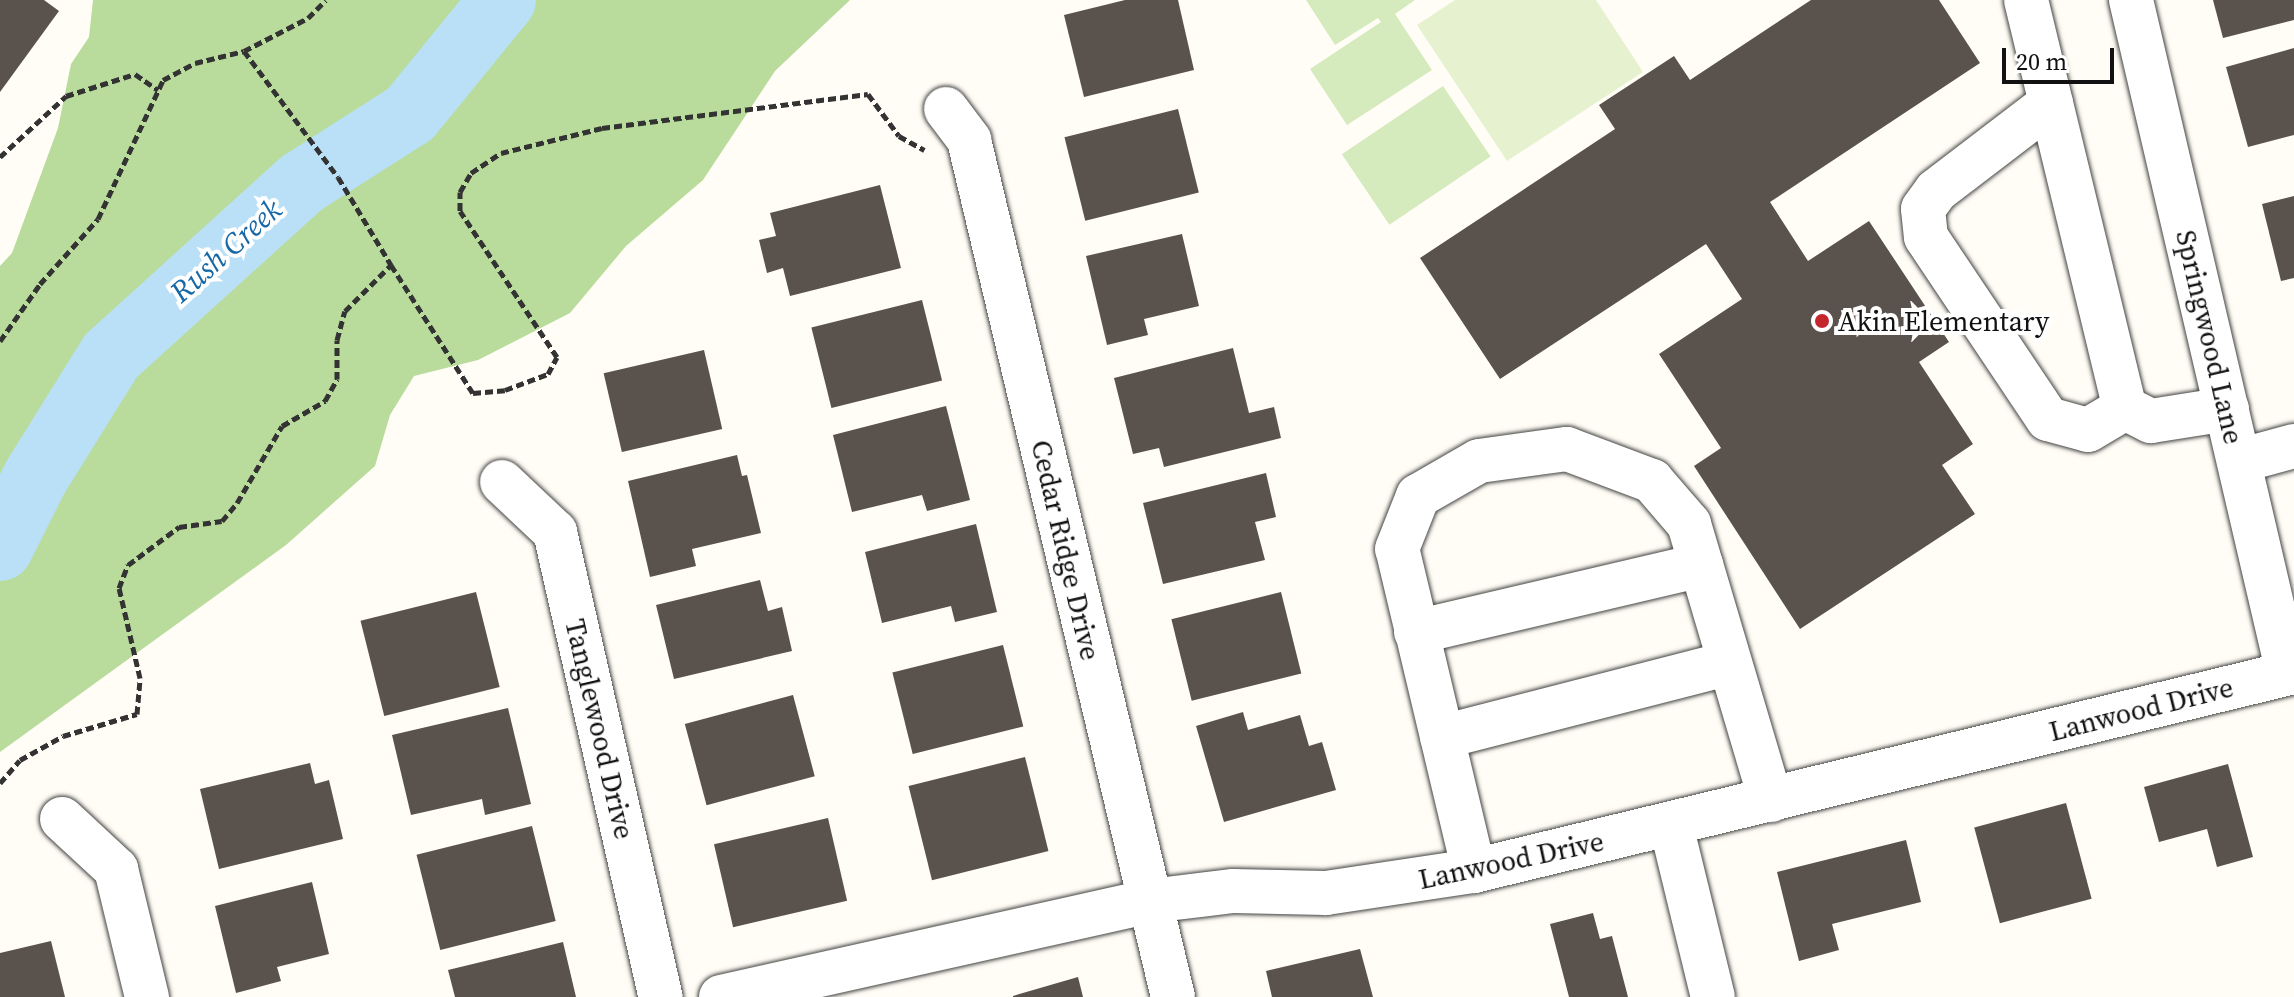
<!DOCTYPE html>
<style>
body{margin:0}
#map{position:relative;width:2294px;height:997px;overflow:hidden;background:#fffdf5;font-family:"Source Serif 4",serif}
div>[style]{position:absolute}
.green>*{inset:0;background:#d5ebbd;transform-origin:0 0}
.forest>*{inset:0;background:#b9dc9c}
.pitch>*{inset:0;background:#e6f2cf}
.river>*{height:66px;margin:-33px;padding:0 33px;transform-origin:33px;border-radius:33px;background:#b9e0f7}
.building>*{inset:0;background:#5a524d;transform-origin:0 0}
.path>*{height:5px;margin-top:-2.5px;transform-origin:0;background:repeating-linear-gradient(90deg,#333 0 8px,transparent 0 12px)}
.roads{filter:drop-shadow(0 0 2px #444) drop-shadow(0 0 2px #444)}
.minor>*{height:44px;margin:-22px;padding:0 22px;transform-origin:22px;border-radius:22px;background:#fff}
.dots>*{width:22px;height:22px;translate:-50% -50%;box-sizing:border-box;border:4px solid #fff;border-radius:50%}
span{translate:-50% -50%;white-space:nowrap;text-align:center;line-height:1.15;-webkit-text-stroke:8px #fff;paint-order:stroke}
.poi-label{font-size:28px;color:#111}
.left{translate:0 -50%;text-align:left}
.street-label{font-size:28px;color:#111}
.water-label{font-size:30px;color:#1768a6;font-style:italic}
.scale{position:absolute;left:2002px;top:48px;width:112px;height:36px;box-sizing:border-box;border:4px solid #111;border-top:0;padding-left:10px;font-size:24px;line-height:28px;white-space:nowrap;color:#111;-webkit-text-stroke:6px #fff;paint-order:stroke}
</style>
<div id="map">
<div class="green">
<div style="clip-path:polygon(1306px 0,1415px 0,1395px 14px,1432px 70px,1347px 125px,1310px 69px,1381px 22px,1378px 18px,1335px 45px)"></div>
<div style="left:1443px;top:86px;width:85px;height:122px;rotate:56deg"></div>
</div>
<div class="forest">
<div style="clip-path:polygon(93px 0,850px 0,775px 71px,703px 180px,626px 246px,570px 313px,478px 360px,414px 376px,390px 415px,375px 466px,286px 545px,0 752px,0 266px,12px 253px,58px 128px,71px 64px,89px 37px)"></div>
</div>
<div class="pitch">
<div style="clip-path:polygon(1455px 0,1596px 0,1643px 72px,1507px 161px,1417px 25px)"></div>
</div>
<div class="river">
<div style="left:0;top:548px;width:78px;rotate:-63.4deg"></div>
<div style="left:35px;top:478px;width:144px;rotate:-58.1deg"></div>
<div style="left:111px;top:356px;width:258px;rotate:-42.2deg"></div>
<div style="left:302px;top:183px;width:128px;rotate:-32.6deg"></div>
<div style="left:410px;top:114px;width:147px;rotate:-50.8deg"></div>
</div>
<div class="building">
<div style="clip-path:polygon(0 0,44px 0,59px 11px,0 92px)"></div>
<div style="clip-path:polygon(1125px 0,1178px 0,1194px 70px,1084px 97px,1064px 15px)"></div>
<div style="clip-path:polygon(1811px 0,1939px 0,1980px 63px,1770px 202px,1808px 261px,1869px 221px,1949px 342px,1919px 362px,1973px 444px,1942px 465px,1975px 514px,1800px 629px,1694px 466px,1721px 448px,1659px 354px,1742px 299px,1706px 244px,1500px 379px,1420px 258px,1615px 129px,1599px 105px,1674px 56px,1690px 80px)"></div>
<div style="clip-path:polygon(2213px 0,2294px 0,2294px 20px,2223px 38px)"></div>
<div style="clip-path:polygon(2294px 48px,2294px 135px,2248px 147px,2226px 67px)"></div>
<div style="left:1178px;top:109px;width:86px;height:117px;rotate:76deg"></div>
<div style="clip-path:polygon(880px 185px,901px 268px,790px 296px,783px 268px,767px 273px,759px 240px,776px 236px,770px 213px)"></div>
<div style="clip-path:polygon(2294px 196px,2294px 278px,2281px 281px,2262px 204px)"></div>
<div style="clip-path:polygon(1182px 234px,1199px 306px,1144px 319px,1148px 335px,1107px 345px,1086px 256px)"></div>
<div style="left:922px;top:300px;width:83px;height:114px;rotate:76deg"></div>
<div style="clip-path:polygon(1233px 348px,1249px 413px,1274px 407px,1281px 438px,1164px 467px,1159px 448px,1133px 454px,1114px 378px)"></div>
<div style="left:704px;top:350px;width:81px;height:103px;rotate:77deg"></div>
<div style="clip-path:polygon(946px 406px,970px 500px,927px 511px,922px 495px,852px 512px,833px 435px)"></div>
<div style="clip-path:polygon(737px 455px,742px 476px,747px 475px,761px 533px,692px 549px,696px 566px,650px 577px,628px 481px)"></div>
<div style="clip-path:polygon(1266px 473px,1276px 517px,1255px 522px,1265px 560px,1163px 584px,1143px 503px)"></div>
<div style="clip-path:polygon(976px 524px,997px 612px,955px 622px,951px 606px,882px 623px,865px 552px)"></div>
<div style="clip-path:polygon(760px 580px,768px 611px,782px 607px,792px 651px,674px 679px,656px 605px)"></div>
<div style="left:476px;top:592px;width:98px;height:119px;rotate:76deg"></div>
<div style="left:1281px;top:592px;width:84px;height:113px;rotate:76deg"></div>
<div style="left:1003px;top:645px;width:84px;height:114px;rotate:76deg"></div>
<div style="left:793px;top:695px;width:84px;height:112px;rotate:75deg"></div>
<div style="clip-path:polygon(508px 708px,531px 804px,485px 815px,482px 799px,411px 815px,392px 735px)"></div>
<div style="clip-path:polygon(1243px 712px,1248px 730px,1300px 715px,1309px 746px,1322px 742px,1336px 790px,1224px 822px,1196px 726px)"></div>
<div style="left:1025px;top:757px;width:97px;height:120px;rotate:76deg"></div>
<div style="clip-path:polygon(310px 763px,315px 784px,329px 780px,343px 839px,219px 869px,200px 789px)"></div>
<div style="clip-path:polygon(2228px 764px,2253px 857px,2217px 867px,2207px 829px,2159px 842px,2144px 787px)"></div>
<div style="left:2066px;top:803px;width:99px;height:95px;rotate:75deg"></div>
<div style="left:828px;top:818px;width:85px;height:117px;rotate:77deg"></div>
<div style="left:532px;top:826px;width:98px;height:119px;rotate:76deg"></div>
<div style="clip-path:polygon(1906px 840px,1921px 902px,1832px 924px,1839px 950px,1799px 961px,1777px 872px)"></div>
<div style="clip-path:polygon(312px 882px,329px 954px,277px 967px,281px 981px,236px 993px,215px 906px)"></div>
<div style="clip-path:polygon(1593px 913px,1600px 939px,1612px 936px,1628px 997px,1569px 997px,1550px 924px)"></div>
<div style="clip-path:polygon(51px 941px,65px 997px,0 997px,0 953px)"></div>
<div style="clip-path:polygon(563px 942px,576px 997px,455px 997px,448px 970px)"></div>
<div style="clip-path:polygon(1360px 949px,1373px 997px,1272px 997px,1266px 971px)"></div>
<div style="clip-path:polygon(1078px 977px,1083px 997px,1013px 997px,1013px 996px)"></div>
</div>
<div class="path">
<div style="left:244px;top:51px;width:72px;rotate:-27.3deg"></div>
<div style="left:308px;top:18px;width:25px;rotate:-45deg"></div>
<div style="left:0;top:157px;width:90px;rotate:-42.7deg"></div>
<div style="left:66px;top:96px;width:72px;rotate:-17.7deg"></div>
<div style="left:135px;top:74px;width:28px;rotate:35deg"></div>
<div style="left:0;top:341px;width:70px;rotate:-54.9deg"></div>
<div style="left:40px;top:284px;width:87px;rotate:-48.3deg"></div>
<div style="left:98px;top:219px;width:153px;rotate:-64.9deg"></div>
<div style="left:163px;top:80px;width:36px;rotate:-28deg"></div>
<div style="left:195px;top:63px;width:50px;rotate:-13.8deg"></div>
<div style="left:244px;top:51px;width:157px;rotate:53.3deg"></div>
<div style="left:338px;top:177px;width:103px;rotate:58.9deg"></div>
<div style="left:0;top:783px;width:30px;rotate:-49deg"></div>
<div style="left:20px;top:760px;width:49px;rotate:-29.2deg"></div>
<div style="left:63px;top:736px;width:77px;rotate:-16.6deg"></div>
<div style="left:137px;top:714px;width:36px;rotate:-85deg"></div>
<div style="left:140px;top:678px;width:92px;rotate:-103.1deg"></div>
<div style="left:119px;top:588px;width:25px;rotate:-69deg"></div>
<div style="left:128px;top:565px;width:64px;rotate:-36.7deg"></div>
<div style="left:179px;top:527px;width:43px;rotate:-7.9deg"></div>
<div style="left:222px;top:521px;width:23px;rotate:-50deg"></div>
<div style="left:237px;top:503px;width:89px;rotate:-59.7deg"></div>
<div style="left:282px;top:426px;width:50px;rotate:-30.2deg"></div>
<div style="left:325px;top:401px;width:25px;rotate:-61deg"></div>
<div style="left:337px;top:379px;width:39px;rotate:-90deg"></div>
<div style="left:337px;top:340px;width:30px;rotate:-75deg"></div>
<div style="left:345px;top:311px;width:65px;rotate:-45deg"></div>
<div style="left:391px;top:265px;width:152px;rotate:57.4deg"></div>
<div style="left:473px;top:393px;width:32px;rotate:-5deg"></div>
<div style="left:505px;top:390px;width:46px;rotate:-20.4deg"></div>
<div style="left:548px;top:374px;width:19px;rotate:-62deg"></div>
<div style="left:557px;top:357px;width:175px;rotate:-123.6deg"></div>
<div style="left:460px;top:211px;width:19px;rotate:-90deg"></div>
<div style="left:460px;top:192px;width:22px;rotate:-60deg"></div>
<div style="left:471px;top:173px;width:36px;rotate:-34deg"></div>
<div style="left:501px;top:153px;width:104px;rotate:-13.9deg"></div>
<div style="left:602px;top:128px;width:268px;rotate:-7.3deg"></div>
<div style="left:868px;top:94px;width:52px;rotate:53.6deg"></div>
<div style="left:899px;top:136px;width:29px;rotate:29deg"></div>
</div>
<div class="roads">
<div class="minor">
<div style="left:2026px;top:0;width:420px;rotate:76.4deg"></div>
<div style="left:2125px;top:408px;width:29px;rotate:27deg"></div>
<div style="left:2151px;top:421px;width:77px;rotate:-9deg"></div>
<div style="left:2131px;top:0;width:691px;rotate:76.87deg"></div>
<div style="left:2051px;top:103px;width:145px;rotate:142.6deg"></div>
<div style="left:1936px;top:191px;width:22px;rotate:126deg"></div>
<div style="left:1923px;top:209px;width:28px;rotate:84deg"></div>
<div style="left:1926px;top:237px;width:219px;rotate:56.2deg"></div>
<div style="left:2048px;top:419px;width:41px;rotate:15.4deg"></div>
<div style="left:2088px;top:430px;width:43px;rotate:-30.7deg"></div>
<div style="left:946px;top:109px;width:39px;rotate:53deg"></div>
<div style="left:969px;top:140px;width:881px;rotate:76.61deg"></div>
<div style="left:2239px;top:461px;width:57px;rotate:-15.3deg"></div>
<div style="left:502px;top:482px;width:73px;rotate:43.3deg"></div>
<div style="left:555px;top:532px;width:477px;rotate:77.2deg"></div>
<div style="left:1416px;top:632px;width:293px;rotate:-13.2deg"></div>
<div style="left:1442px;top:737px;width:297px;rotate:-14.4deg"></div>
<div style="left:62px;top:819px;width:74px;rotate:42.8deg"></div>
<div style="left:116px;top:869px;width:132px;rotate:76.4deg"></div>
<div style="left:1671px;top:825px;width:177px;rotate:76.3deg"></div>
<div style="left:1474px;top:871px;width:331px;rotate:-103.4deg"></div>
<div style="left:1397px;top:549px;width:57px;rotate:-68.4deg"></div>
<div style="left:1418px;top:496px;width:70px;rotate:-29.8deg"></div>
<div style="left:1479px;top:461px;width:89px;rotate:-7.8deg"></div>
<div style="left:1567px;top:449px;width:91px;rotate:20.6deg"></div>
<div style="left:1652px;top:481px;width:57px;rotate:49.3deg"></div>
<div style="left:1689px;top:524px;width:288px;rotate:73.5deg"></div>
<div style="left:721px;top:997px;width:440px;rotate:-12.6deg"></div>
<div style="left:1150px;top:901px;width:84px;rotate:-6.9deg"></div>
<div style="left:1233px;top:891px;width:93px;rotate:1.2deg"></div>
<div style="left:1326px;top:893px;width:150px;rotate:-8.5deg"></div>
<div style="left:1474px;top:871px;width:844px;rotate:-13.64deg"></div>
</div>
</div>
<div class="dots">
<div style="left:1822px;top:321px;background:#c4262e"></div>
</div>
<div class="poi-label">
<span class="left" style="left:1838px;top:321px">Akin Elementary</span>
</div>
<div class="street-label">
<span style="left:2210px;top:337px;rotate:77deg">Springwood Lane</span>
<span style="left:1066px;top:550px;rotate:77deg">Cedar Ridge Drive</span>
<span style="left:2141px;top:709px;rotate:-14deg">Lanwood Drive</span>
<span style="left:600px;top:729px;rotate:77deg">Tanglewood Drive</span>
<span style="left:1511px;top:860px;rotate:-12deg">Lanwood Drive</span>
</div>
<div class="water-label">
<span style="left:226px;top:251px;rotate:-42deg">Rush Creek</span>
</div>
<div class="scale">20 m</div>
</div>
